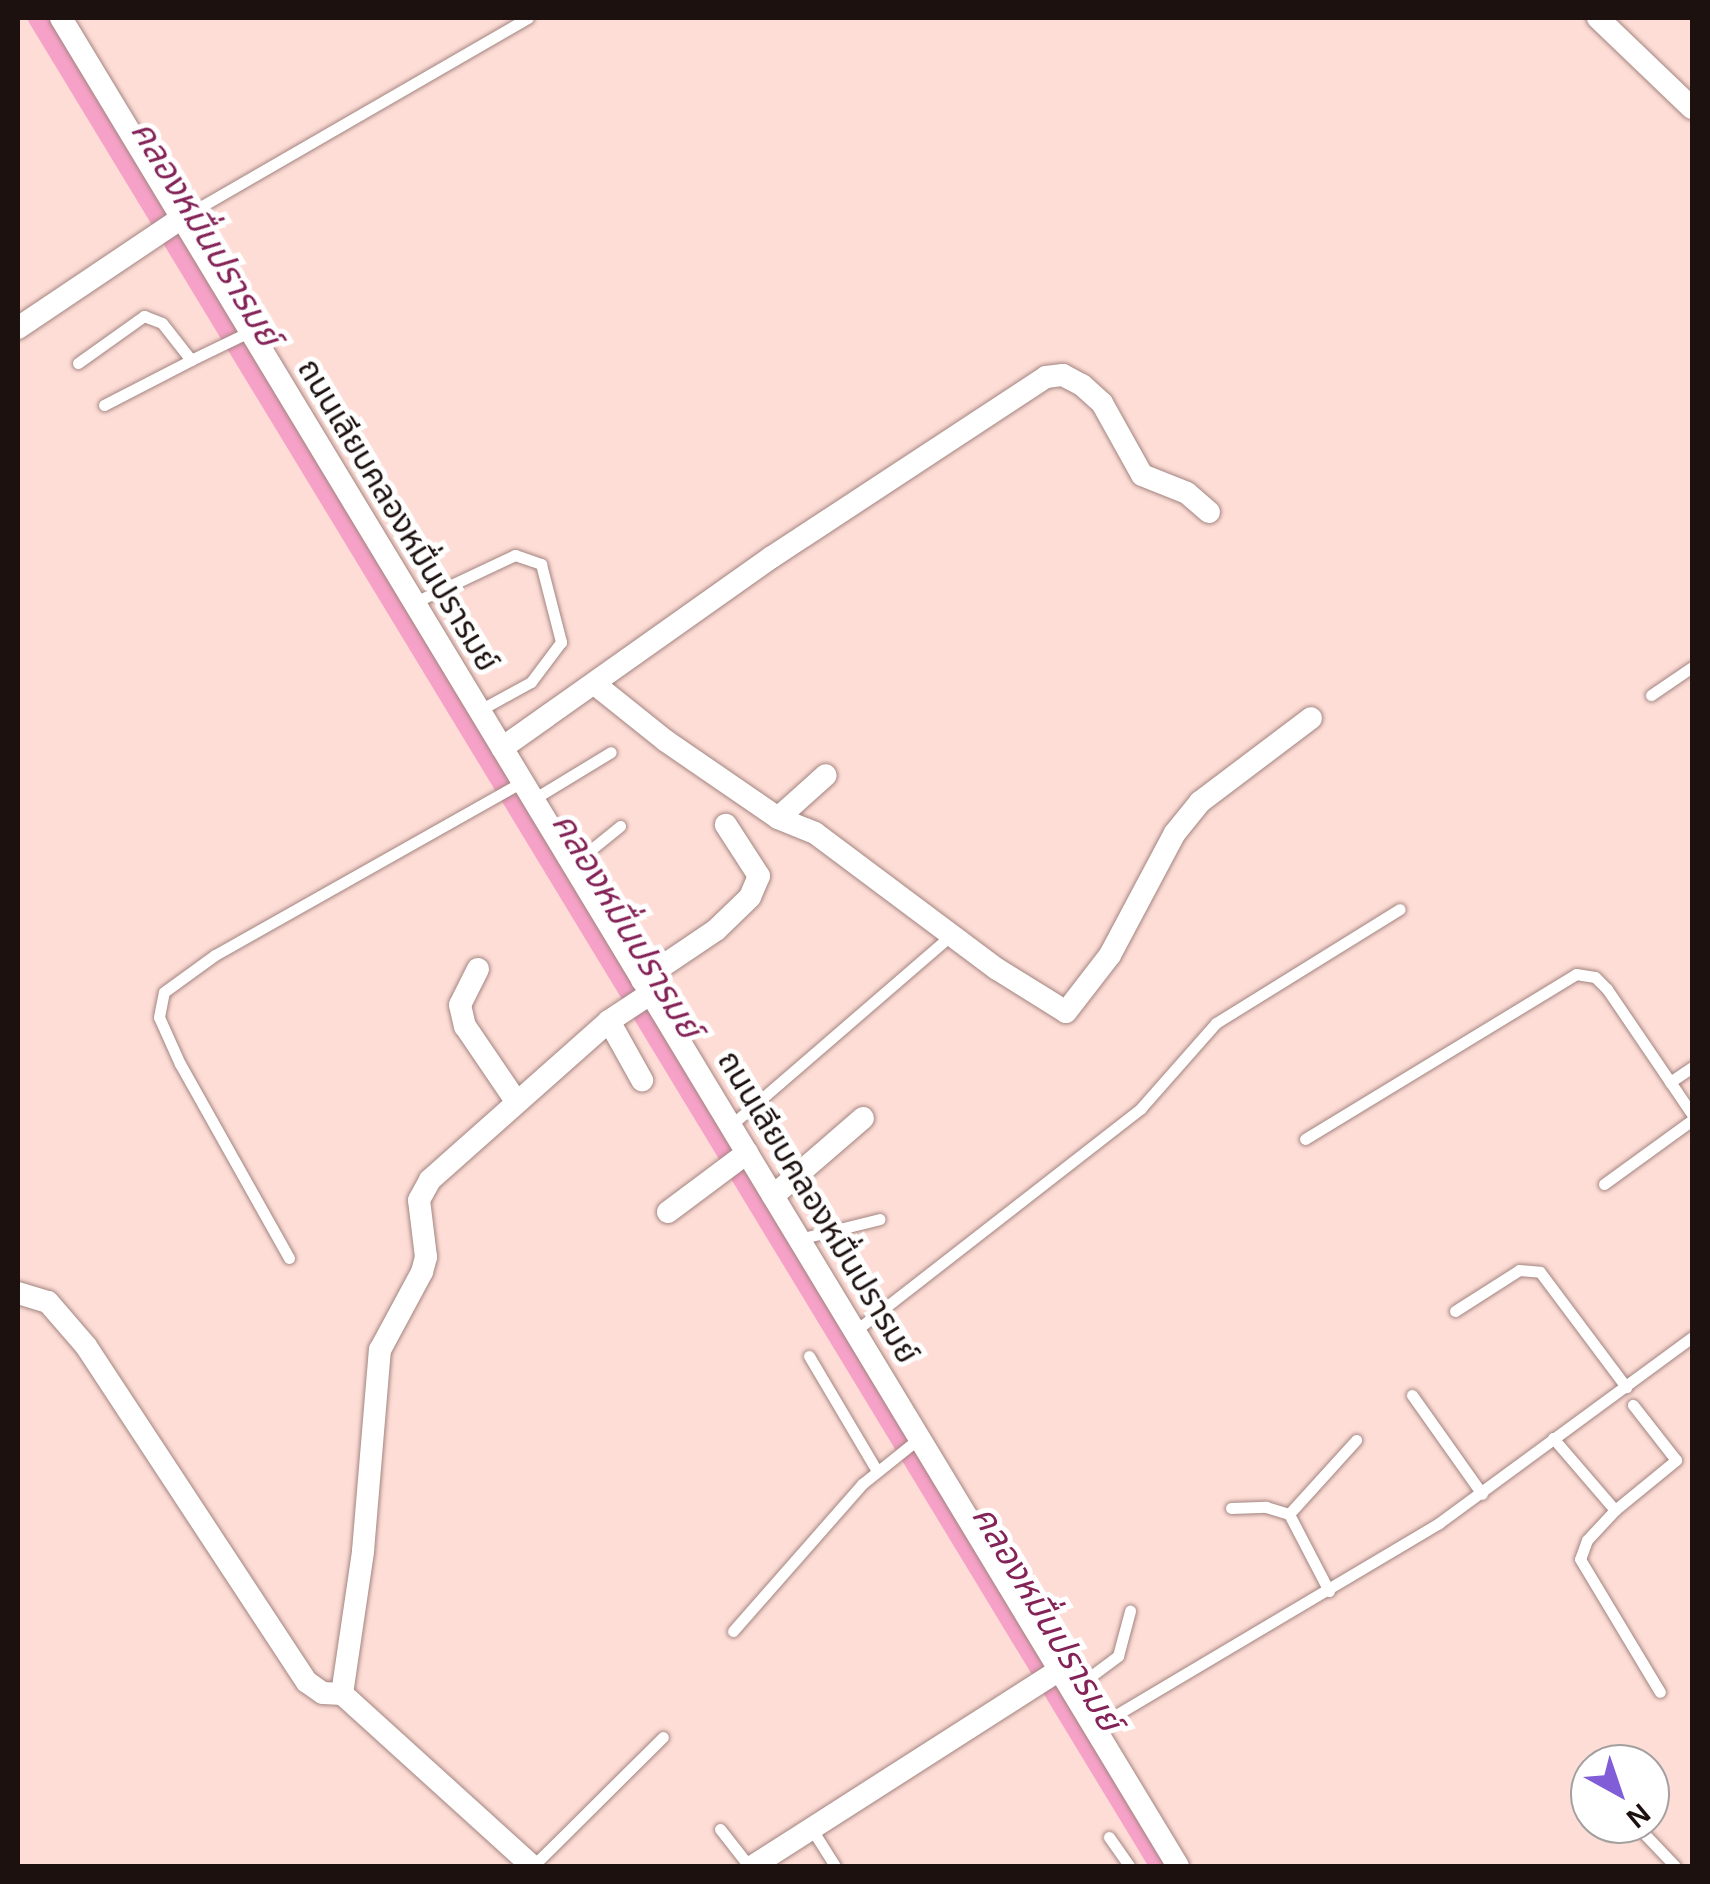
<!DOCTYPE html>
<meta charset="utf-8">
<style>
body{margin:0}
#map{position:relative;width:1710px;height:1884px;overflow:hidden;background:#feddd7;font-family:Arial,"Noto Sans Thai",sans-serif}
div>[style]{position:absolute}
.canal>*{height:20px;margin:-10px;padding:0 10px;transform-origin:10px;border-radius:10px;background:#f6a1c7}
.roads{filter:drop-shadow(0 0 2px #a2847f) drop-shadow(0 0 2px #a2847f)}
.lane>*{height:11px;margin:-5.5px;padding:0 5.5px;transform-origin:5.5px;border-radius:5.5px;background:#fff}
.street>*{height:22px;margin:-11px;padding:0 11px;transform-origin:11px;border-radius:11px;background:#fff}
span{translate:-50% -50%;white-space:nowrap;text-align:center;line-height:1.15;-webkit-text-stroke:10px #fff;paint-order:stroke}
.street-label{font-size:32px;color:#1c110f}
.water-label{font-size:35px;color:#842357;font-style:italic}
.frame{position:absolute;inset:0;border:20px solid #1c110f;pointer-events:none}
.north{position:absolute;left:1570px;top:1744px;width:100px;height:100px;box-sizing:border-box;background:#fff;border:2px solid #a4a09f;border-radius:50%;rotate:140deg;font-size:28px;font-weight:700;line-height:40px;text-align:center;color:#1c110f}
.north::after{content:'';display:block;margin:auto;width:35px;height:45px;background:#815dd7;clip-path:polygon(50% 0,100% 100%,50% 72%,0 100%)}
</style>
<div id="map">
<div class="canal">
<div style="left:38px;top:18px;width:2162px;rotate:58.74deg"></div>
</div>
<div class="roads">
<div class="lane">
<div style="left:183px;top:217px;width:398px;rotate:-30deg"></div>
<div style="left:78px;top:363px;width:81px;rotate:-35.5deg"></div>
<div style="left:144px;top:316px;width:19px;rotate:21deg"></div>
<div style="left:162px;top:323px;width:47px;rotate:51.9deg"></div>
<div style="left:191px;top:360px;width:64px;rotate:-25.8deg"></div>
<div style="left:104px;top:405px;width:98px;rotate:-27.3deg"></div>
<div style="left:411px;top:604px;width:115px;rotate:-25.2deg"></div>
<div style="left:515px;top:555px;width:28px;rotate:19deg"></div>
<div style="left:541px;top:564px;width:81px;rotate:75.6deg"></div>
<div style="left:561px;top:642px;width:50px;rotate:126.9deg"></div>
<div style="left:531px;top:682px;width:58px;rotate:151.2deg"></div>
<div style="left:1651px;top:695px;width:50px;rotate:-34.3deg"></div>
<div style="left:532px;top:800px;width:92px;rotate:-31.3deg"></div>
<div style="left:572px;top:865px;width:62px;rotate:-39.1deg"></div>
<div style="left:1670px;top:1082px;width:27px;rotate:-34deg"></div>
<div style="left:730px;top:1126px;width:292px;rotate:-40.8deg"></div>
<div style="left:1305px;top:1139px;width:317px;rotate:-31.3deg"></div>
<div style="left:1576px;top:974px;width:19px;rotate:9deg"></div>
<div style="left:1595px;top:977px;width:17px;rotate:45deg"></div>
<div style="left:1607px;top:989px;width:151px;rotate:55.8deg"></div>
<div style="left:1604px;top:1184px;width:109px;rotate:-36deg"></div>
<div style="left:799px;top:1239px;width:83px;rotate:-13.9deg"></div>
<div style="left:289px;top:1258px;width:223px;rotate:-119.3deg"></div>
<div style="left:180px;top:1064px;width:51px;rotate:-114.1deg"></div>
<div style="left:159px;top:1017px;width:25px;rotate:-79deg"></div>
<div style="left:164px;top:992px;width:63px;rotate:-36deg"></div>
<div style="left:215px;top:955px;width:352px;rotate:-29.4deg"></div>
<div style="left:1455px;top:1311px;width:76px;rotate:-32.6deg"></div>
<div style="left:1519px;top:1270px;width:21px;rotate:5deg"></div>
<div style="left:1540px;top:1272px;width:144px;rotate:53.2deg"></div>
<div style="left:855px;top:1331px;width:363px;rotate:-37.9deg"></div>
<div style="left:1141px;top:1108px;width:113px;rotate:-48.6deg"></div>
<div style="left:1216px;top:1023px;width:216px;rotate:-31.8deg"></div>
<div style="left:809px;top:1356px;width:134px;rotate:59.4deg"></div>
<div style="left:1412px;top:1395px;width:121px;rotate:54.7deg"></div>
<div style="left:1553px;top:1438px;width:95px;rotate:49.3deg"></div>
<div style="left:1615px;top:1510px;width:79px;rotate:-39.3deg"></div>
<div style="left:1676px;top:1460px;width:70px;rotate:-128deg"></div>
<div style="left:1231px;top:1508px;width:35px;rotate:-2deg"></div>
<div style="left:1266px;top:1507px;width:24px;rotate:17deg"></div>
<div style="left:1615px;top:1510px;width:41px;rotate:133deg"></div>
<div style="left:1587px;top:1540px;width:20px;rotate:110deg"></div>
<div style="left:1580px;top:1559px;width:155px;rotate:59deg"></div>
<div style="left:1329px;top:1591px;width:87px;rotate:-117.5deg"></div>
<div style="left:1289px;top:1514px;width:100px;rotate:-47.8deg"></div>
<div style="left:733px;top:1631px;width:196px;rotate:-48.7deg"></div>
<div style="left:862px;top:1484px;width:77px;rotate:-38.7deg"></div>
<div style="left:1071px;top:1691px;width:59px;rotate:-36.7deg"></div>
<div style="left:1118px;top:1656px;width:47px;rotate:-75.1deg"></div>
<div style="left:1094px;top:1728px;width:401px;rotate:-30.7deg"></div>
<div style="left:1439px;top:1523px;width:314px;rotate:-36.3deg"></div>
<div style="left:1635px;top:1824px;width:58px;rotate:46.4deg"></div>
<div style="left:720px;top:1829px;width:47px;rotate:51.9deg"></div>
<div style="left:813px;top:1831px;width:41px;rotate:57.8deg"></div>
<div style="left:1109px;top:1837px;width:35px;rotate:55deg"></div>
<div style="left:533px;top:1866px;width:183px;rotate:-44.8deg"></div>
</div>
<div class="street">
<div style="left:61px;top:18px;width:2159px;rotate:58.85deg"></div>
<div style="left:1598px;top:18px;width:130px;rotate:43.8deg"></div>
<div style="left:18px;top:328px;width:199px;rotate:-33.9deg"></div>
<div style="left:596px;top:685px;width:90px;rotate:38.7deg"></div>
<div style="left:666px;top:741px;width:136px;rotate:34.5deg"></div>
<div style="left:778px;top:818px;width:40px;rotate:22deg"></div>
<div style="left:815px;top:833px;width:227px;rotate:36.8deg"></div>
<div style="left:997px;top:969px;width:81px;rotate:31.9deg"></div>
<div style="left:1066px;top:1012px;width:72px;rotate:-52.3deg"></div>
<div style="left:1110px;top:955px;width:138px;rotate:-62deg"></div>
<div style="left:1175px;top:833px;width:40px;rotate:-51deg"></div>
<div style="left:1200px;top:802px;width:139px;rotate:-37.1deg"></div>
<div style="left:502px;top:748px;width:331px;rotate:-35.3deg"></div>
<div style="left:772px;top:557px;width:328px;rotate:-33.3deg"></div>
<div style="left:1046px;top:377px;width:17px;rotate:-7deg"></div>
<div style="left:1063px;top:375px;width:21px;rotate:28deg"></div>
<div style="left:1082px;top:385px;width:27px;rotate:42deg"></div>
<div style="left:1102px;top:403px;width:82px;rotate:60.9deg"></div>
<div style="left:1142px;top:475px;width:48px;rotate:21.8deg"></div>
<div style="left:1187px;top:493px;width:29px;rotate:41deg"></div>
<div style="left:778px;top:818px;width:64px;rotate:-41.9deg"></div>
<div style="left:478px;top:969px;width:40px;rotate:116.6deg"></div>
<div style="left:460px;top:1005px;width:22px;rotate:77deg"></div>
<div style="left:465px;top:1026px;width:91px;rotate:55.8deg"></div>
<div style="left:642px;top:980px;width:89px;rotate:-34deg"></div>
<div style="left:716px;top:930px;width:47px;rotate:-44.1deg"></div>
<div style="left:750px;top:897px;width:23px;rotate:-67deg"></div>
<div style="left:759px;top:876px;width:61px;rotate:-122.9deg"></div>
<div style="left:609px;top:1021px;width:68px;rotate:60.8deg"></div>
<div style="left:773px;top:1196px;width:119px;rotate:-40.9deg"></div>
<div style="left:668px;top:1212px;width:99px;rotate:-36.8deg"></div>
<div style="left:18px;top:1293px;width:31px;rotate:17deg"></div>
<div style="left:48px;top:1302px;width:58px;rotate:49.2deg"></div>
<div style="left:86px;top:1346px;width:402px;rotate:56.7deg"></div>
<div style="left:307px;top:1682px;width:19px;rotate:35deg"></div>
<div style="left:323px;top:1693px;width:19px;rotate:3deg"></div>
<div style="left:532px;top:1866px;width:256px;rotate:-137.8deg"></div>
<div style="left:342px;top:1694px;width:145px;rotate:-81.6deg"></div>
<div style="left:363px;top:1551px;width:202px;rotate:-85.2deg"></div>
<div style="left:380px;top:1350px;width:89px;rotate:-61.7deg"></div>
<div style="left:422px;top:1272px;width:16px;rotate:-75deg"></div>
<div style="left:426px;top:1257px;width:57px;rotate:-97deg"></div>
<div style="left:419px;top:1200px;width:23px;rotate:-61deg"></div>
<div style="left:430px;top:1180px;width:239px;rotate:-41.6deg"></div>
<div style="left:609px;top:1021px;width:49px;rotate:-33.4deg"></div>
<div style="left:753px;top:1866px;width:362px;rotate:-32.6deg"></div>
</div>
</div>
<div class="street-label">
<span style="left:398px;top:515px;rotate:59deg">ถนนเลียบคลองหมื่นปรารมย์</span>
<span style="left:818px;top:1207px;rotate:59deg">ถนนเลียบคลองหมื่นปรารมย์</span>
</div>
<div class="water-label">
<span style="left:206px;top:233px;rotate:59deg">คลองหมื่นปรารมย์</span>
<span style="left:627px;top:925px;rotate:59deg">คลองหมื่นปรารมย์</span>
<span style="left:1047px;top:1618px;rotate:59deg">คลองหมื่นปรารมย์</span>
</div>
<div class="frame"></div>
<div class="north">N</div>
</div>
